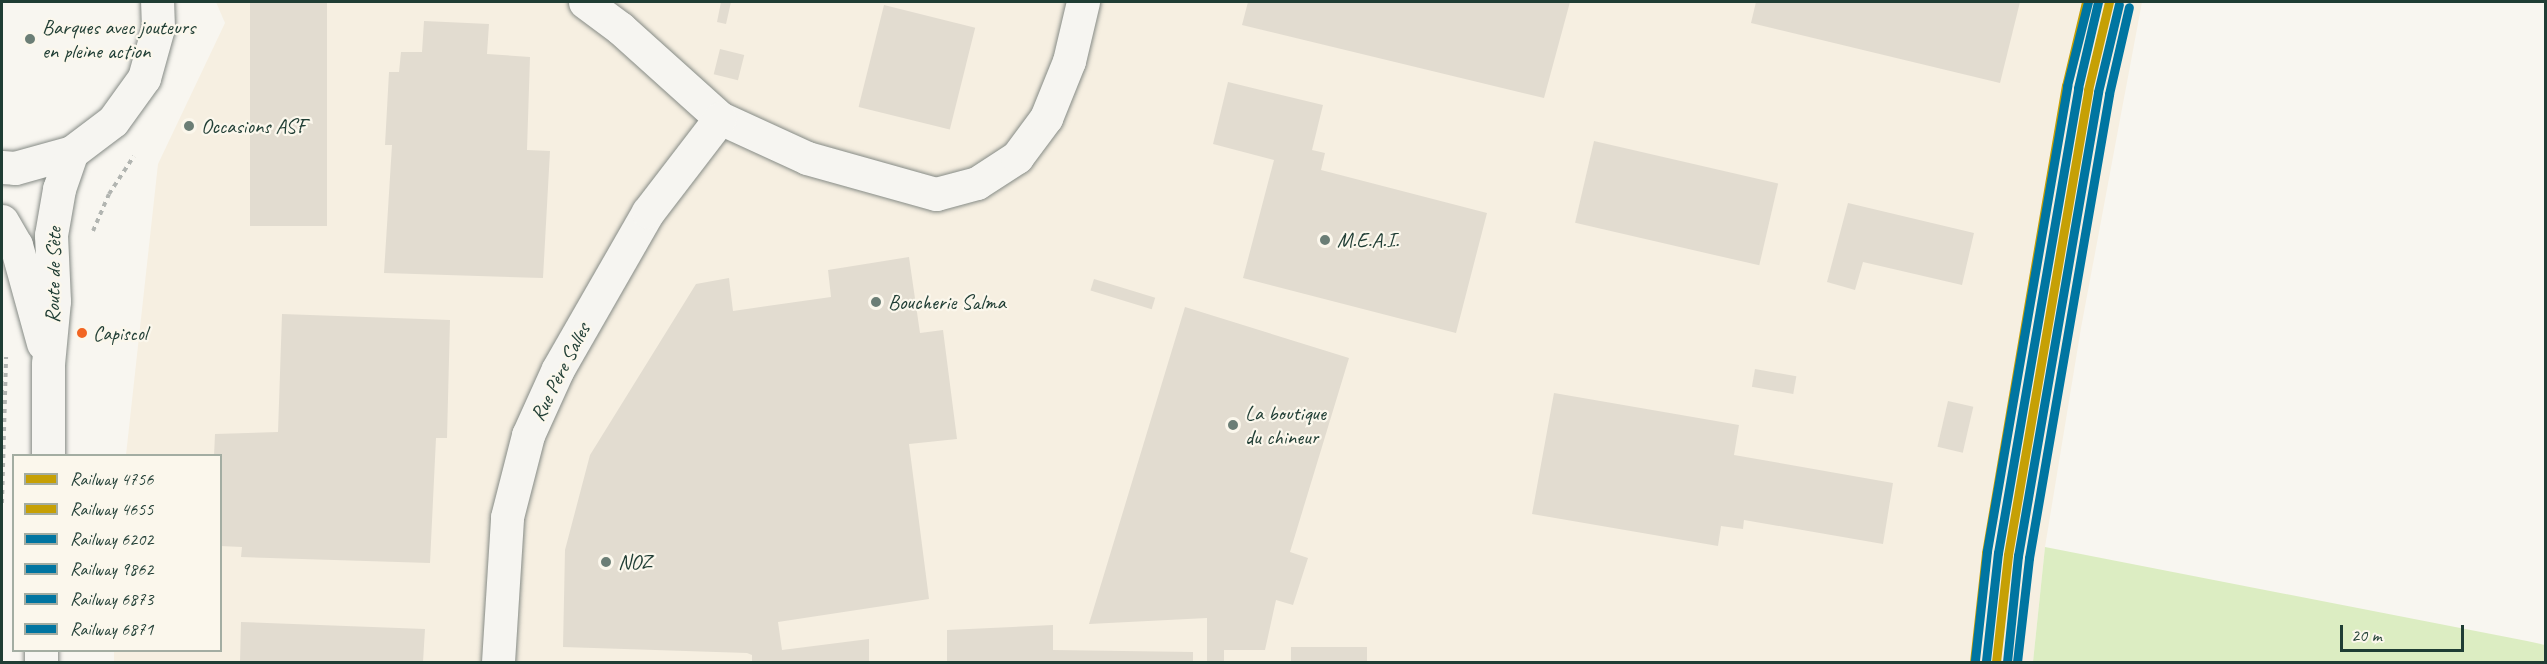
<!DOCTYPE html>
<meta charset="utf-8">
<style>
body{margin:0}
#map{position:relative;width:2547px;height:664px;overflow:hidden;background:#f8f6f0;font-family:Caveat,sans-serif}
div>[style]{position:absolute}
.built>*{inset:0;background:#f6efe1}
.green>*{inset:0;background:#dcedc2}
.building>*{inset:0;background:#e2dcd0;transform-origin:0 0}
.path>*{height:4px;margin-top:-2px;transform-origin:0;background:repeating-linear-gradient(90deg,#b2b5b1 0 4.5px,transparent 0 9px)}
.roads{filter:drop-shadow(0 0 2px #868b86) drop-shadow(0 0 2px #868b86)}
.minor>*{height:33px;margin:-16.5px;padding:0 16.5px;transform-origin:16.5px;border-radius:16.5px;background:#f6f5f1}
.major>*{height:33px;margin:-16.5px;padding:0 16.5px;transform-origin:16.5px;border-radius:16.5px;background:#f6f5f1}
.rail-1>*{height:9px;margin:-4.5px;padding:0 4.5px;transform-origin:4.5px;border-radius:4.5px;background:#c6a005}
.rail-2>*{height:9px;margin:-4.5px;padding:0 4.5px;transform-origin:4.5px;border-radius:4.5px;background:#c6a005}
.rail-3>*{height:9px;margin:-4.5px;padding:0 4.5px;transform-origin:4.5px;border-radius:4.5px;background:#0075a1}
.rail-4>*{height:9px;margin:-4.5px;padding:0 4.5px;transform-origin:4.5px;border-radius:4.5px;background:#0075a1}
.rail-5>*{height:9px;margin:-4.5px;padding:0 4.5px;transform-origin:4.5px;border-radius:4.5px;background:#0075a1}
.rail-6>*{height:9px;margin:-4.5px;padding:0 4.5px;transform-origin:4.5px;border-radius:4.5px;background:#0075a1}
.dots>*{width:16px;height:16px;translate:-50% -50%;box-sizing:border-box;border:3px solid #fbf7ec;border-radius:50%}
span{translate:-50% -50%;white-space:nowrap;text-align:center;line-height:1.15;-webkit-text-stroke:4.5px #fbf7ec;paint-order:stroke}
.bus-label{font-size:20px;color:#1f3d34}
.left{translate:0 -50%;text-align:left}
.poi-label{font-size:21px;color:#1f3d34}
.street-label{font-size:21px;color:#1f3d34}
.frame{position:absolute;inset:0;border:3px solid #1f3d34;pointer-events:none}
.legend{position:absolute;left:12px;top:454px;width:210px;height:198px;box-sizing:border-box;background:#fbf7ec;border:2px solid #a3ada2;margin:0;padding:8px 10px;list-style:none;font-size:18px;color:#1f3d34}
.legend li{display:flex;align-items:center;gap:12px;height:30px}
.legend b{width:30px;border:2px solid #a3ada2}
.scale{position:absolute;left:2340px;top:625px;width:124px;height:27px;box-sizing:border-box;border:3px solid #1f3d34;border-top:0;padding-left:8px;font-size:18px;line-height:21px;white-space:nowrap;color:#1f3d34;-webkit-text-stroke:4px #fbf7ec;paint-order:stroke}
</style>
<div id="map">
<div class="built">
<div style="clip-path:polygon(216px 2px,2142px 2px,2081px 328px,2045px 547px,2033px 662px,114px 662px,114px 651px,220px 650px,220px 456px,126px 455px,158px 164px,225px 23px)"></div>
</div>
<div class="green">
<div style="clip-path:polygon(2045px 547px,2527px 641px,2545px 645px,2545px 662px,2033px 662px)"></div>
</div>
<div class="building">
<div style="left:250px;top:2px;width:77px;height:224px"></div>
<div style="clip-path:polygon(721px 2px,731px 2px,726px 24px,717px 22px)"></div>
<div style="clip-path:polygon(1248px 2px,1570px 2px,1544px 98px,1242px 25px)"></div>
<div style="clip-path:polygon(1756px 2px,2020px 2px,2000px 83px,1751px 23px)"></div>
<div style="left:884px;top:5px;width:94px;height:105px;rotate:14deg"></div>
<div style="clip-path:polygon(424px 21px,489px 24px,487px 54px,530px 57px,527px 150px,550px 151px,543px 278px,384px 273px,392px 145px,385px 145px,389px 72px,399px 72px,401px 52px,422px 52px)"></div>
<div style="left:720px;top:49px;width:25px;height:26px;rotate:14deg"></div>
<div style="clip-path:polygon(1228px 82px,1323px 105px,1312px 150px,1325px 153px,1321px 170px,1487px 213px,1456px 333px,1243px 278px,1274px 160px,1213px 144px)"></div>
<div style="left:1594px;top:141px;width:189px;height:84px;rotate:13deg"></div>
<div style="clip-path:polygon(1848px 203px,1974px 233px,1962px 285px,1863px 262px,1855px 290px,1827px 282px)"></div>
<div style="clip-path:polygon(909px 257px,920px 333px,943px 330px,957px 439px,909px 444px,929px 599px,778px 622px,782px 650px,869px 639px,869px 662px,752px 662px,752px 655px,747px 653px,563px 647px,565px 550px,590px 455px,696px 284px,729px 278px,733px 311px,831px 297px,828px 270px)"></div>
<div style="left:1094px;top:279px;width:64px;height:12px;rotate:17deg"></div>
<div style="clip-path:polygon(1185px 307px,1349px 358px,1290px 552px,1308px 558px,1293px 605px,1276px 600px,1265px 650px,1224px 650px,1224px 662px,1207px 662px,1207px 618px,1089px 624px)"></div>
<div style="clip-path:polygon(282px 314px,450px 320px,447px 438px,436px 438px,430px 563px,241px 557px,242px 547px,220px 546px,220px 456px,214px 456px,215px 434px,278px 432px)"></div>
<div style="left:1755px;top:369px;width:42px;height:18px;rotate:10deg"></div>
<div style="clip-path:polygon(1554px 393px,1739px 425px,1734px 455px,1893px 483px,1883px 544px,1744px 520px,1743px 529px,1721px 526px,1718px 546px,1532px 514px)"></div>
<div style="left:1948px;top:401px;width:26px;height:47px;rotate:13deg"></div>
<div style="clip-path:polygon(241px 622px,425px 629px,423px 662px,240px 662px)"></div>
<div style="clip-path:polygon(1053px 625px,1053px 650px,1193px 652px,1193px 662px,947px 662px,947px 630px)"></div>
<div style="left:1291px;top:647px;width:76px;height:15px"></div>
</div>
<div class="path">
<div style="left:93px;top:231px;width:40px;rotate:-66.6deg"></div>
<div style="left:109px;top:194px;width:45px;rotate:-56.7deg"></div>
<div style="left:2px;top:503px;width:146px;rotate:-88.4deg"></div>
</div>
<div class="roads">
<div class="minor">
<div style="left:585px;top:2px;width:44px;rotate:36.6deg"></div>
<div style="left:620px;top:28px;width:135px;rotate:42deg"></div>
<div style="left:720px;top:118px;width:96px;rotate:24.7deg"></div>
<div style="left:807px;top:158px;width:134px;rotate:15.6deg"></div>
<div style="left:936px;top:194px;width:42px;rotate:-15deg"></div>
<div style="left:977px;top:183px;width:48px;rotate:-33deg"></div>
<div style="left:1017px;top:157px;width:49px;rotate:-53.4deg"></div>
<div style="left:1046px;top:118px;width:61px;rotate:-68deg"></div>
<div style="left:1069px;top:61px;width:61px;rotate:-76.7deg"></div>
<div style="left:498px;top:662px;width:145px;rotate:-86.4deg"></div>
<div style="left:507px;top:517px;width:85px;rotate:-75.6deg"></div>
<div style="left:528px;top:435px;width:72px;rotate:-65.6deg"></div>
<div style="left:558px;top:369px;width:181px;rotate:-60.2deg"></div>
<div style="left:648px;top:212px;width:118px;rotate:-52.5deg"></div>
</div>
<div class="major">
<div style="left:2px;top:167px;width:13px;rotate:4deg"></div>
<div style="left:15px;top:168px;width:59px;rotate:-15.7deg"></div>
<div style="left:72px;top:152px;width:51px;rotate:-37.1deg"></div>
<div style="left:113px;top:121px;width:53px;rotate:-54.2deg"></div>
<div style="left:144px;top:78px;width:52px;rotate:-74.4deg"></div>
<div style="left:158px;top:28px;width:26px;rotate:-92deg"></div>
<div style="left:2px;top:221px;width:28px;rotate:60deg"></div>
<div style="left:16px;top:245px;width:102px;rotate:74.6deg"></div>
<div style="left:48px;top:456px;width:92px;rotate:-90deg"></div>
<div style="left:48px;top:364px;width:63px;rotate:-84.6deg"></div>
<div style="left:54px;top:301px;width:66px;rotate:-92.6deg"></div>
<div style="left:51px;top:235px;width:47px;rotate:-80.1deg"></div>
<div style="left:59px;top:189px;width:39px;rotate:-71deg"></div>
<div style="left:41px;top:662px;width:12px;rotate:-90deg"></div>
</div>
</div>
<div class="rail-1">
<div style="left:1974px;top:662px;width:110px;rotate:-83.7deg"></div>
<div style="left:1986px;top:553px;width:474px;rotate:-80.3deg"></div>
<div style="left:2066px;top:86px;width:86px;rotate:-76.6deg"></div>
</div>
<div class="rail-2">
<div style="left:1996px;top:662px;width:108px;rotate:-83.6deg"></div>
<div style="left:2008px;top:555px;width:472px;rotate:-80.2deg"></div>
<div style="left:2088px;top:90px;width:90px;rotate:-76.6deg"></div>
</div>
<div class="rail-3">
<div style="left:2007px;top:662px;width:107px;rotate:-84.1deg"></div>
<div style="left:2018px;top:556px;width:471px;rotate:-80.2deg"></div>
<div style="left:2098px;top:92px;width:90px;rotate:-76.6deg"></div>
</div>
<div class="rail-4">
<div style="left:1986px;top:661px;width:109px;rotate:-83.7deg"></div>
<div style="left:1998px;top:553px;width:472px;rotate:-80.2deg"></div>
<div style="left:2078px;top:88px;width:88px;rotate:-76.9deg"></div>
</div>
<div class="rail-5">
<div style="left:2017px;top:662px;width:105px;rotate:-83.4deg"></div>
<div style="left:2029px;top:558px;width:471px;rotate:-80.2deg"></div>
<div style="left:2109px;top:94px;width:89px;rotate:-77.1deg"></div>
</div>
<div class="rail-6">
<div style="left:1975px;top:660px;width:110px;rotate:-83.7deg"></div>
<div style="left:1987px;top:551px;width:472px;rotate:-80.2deg"></div>
<div style="left:2067px;top:86px;width:87px;rotate:-76deg"></div>
</div>
<div class="dots">
<div style="left:30px;top:39px;background:#6b7e76"></div>
<div style="left:189px;top:126px;background:#6b7e76"></div>
<div style="left:1325px;top:240px;background:#6b7e76"></div>
<div style="left:876px;top:302px;background:#6b7e76"></div>
<div style="left:82px;top:333px;background:#f26522"></div>
<div style="left:1233px;top:425px;background:#6b7e76"></div>
<div style="left:606px;top:562px;background:#6b7e76"></div>
</div>
<div class="bus-label">
<span class="left" style="left:93px;top:333px">Capiscol</span>
</div>
<div class="poi-label">
<span class="left" style="left:42px;top:39px">Barques avec jouteurs<br>en pleine action</span>
<span class="left" style="left:201px;top:126px">Occasions ASF</span>
<span class="left" style="left:1337px;top:240px">M.E.A.I.</span>
<span class="left" style="left:888px;top:302px">Boucherie Salma</span>
<span class="left" style="left:1245px;top:425px">La boutique<br>du chineur</span>
<span class="left" style="left:618px;top:562px">NOZ</span>
</div>
<div class="street-label">
<span style="left:53px;top:275px;rotate:-89deg">Route de Sète</span>
<span style="left:560px;top:372px;rotate:-63deg">Rue Père Salles</span>
</div>
<div class="frame"></div>
<ul class="legend">
<li><b style="height:8px;background:#c6a005"></b>Railway 4756</li>
<li><b style="height:8px;background:#c6a005"></b>Railway 4655</li>
<li><b style="height:8px;background:#0075a1"></b>Railway 6202</li>
<li><b style="height:8px;background:#0075a1"></b>Railway 9862</li>
<li><b style="height:8px;background:#0075a1"></b>Railway 6873</li>
<li><b style="height:8px;background:#0075a1"></b>Railway 6871</li>
</ul>
<div class="scale">20 m</div>
</div>
